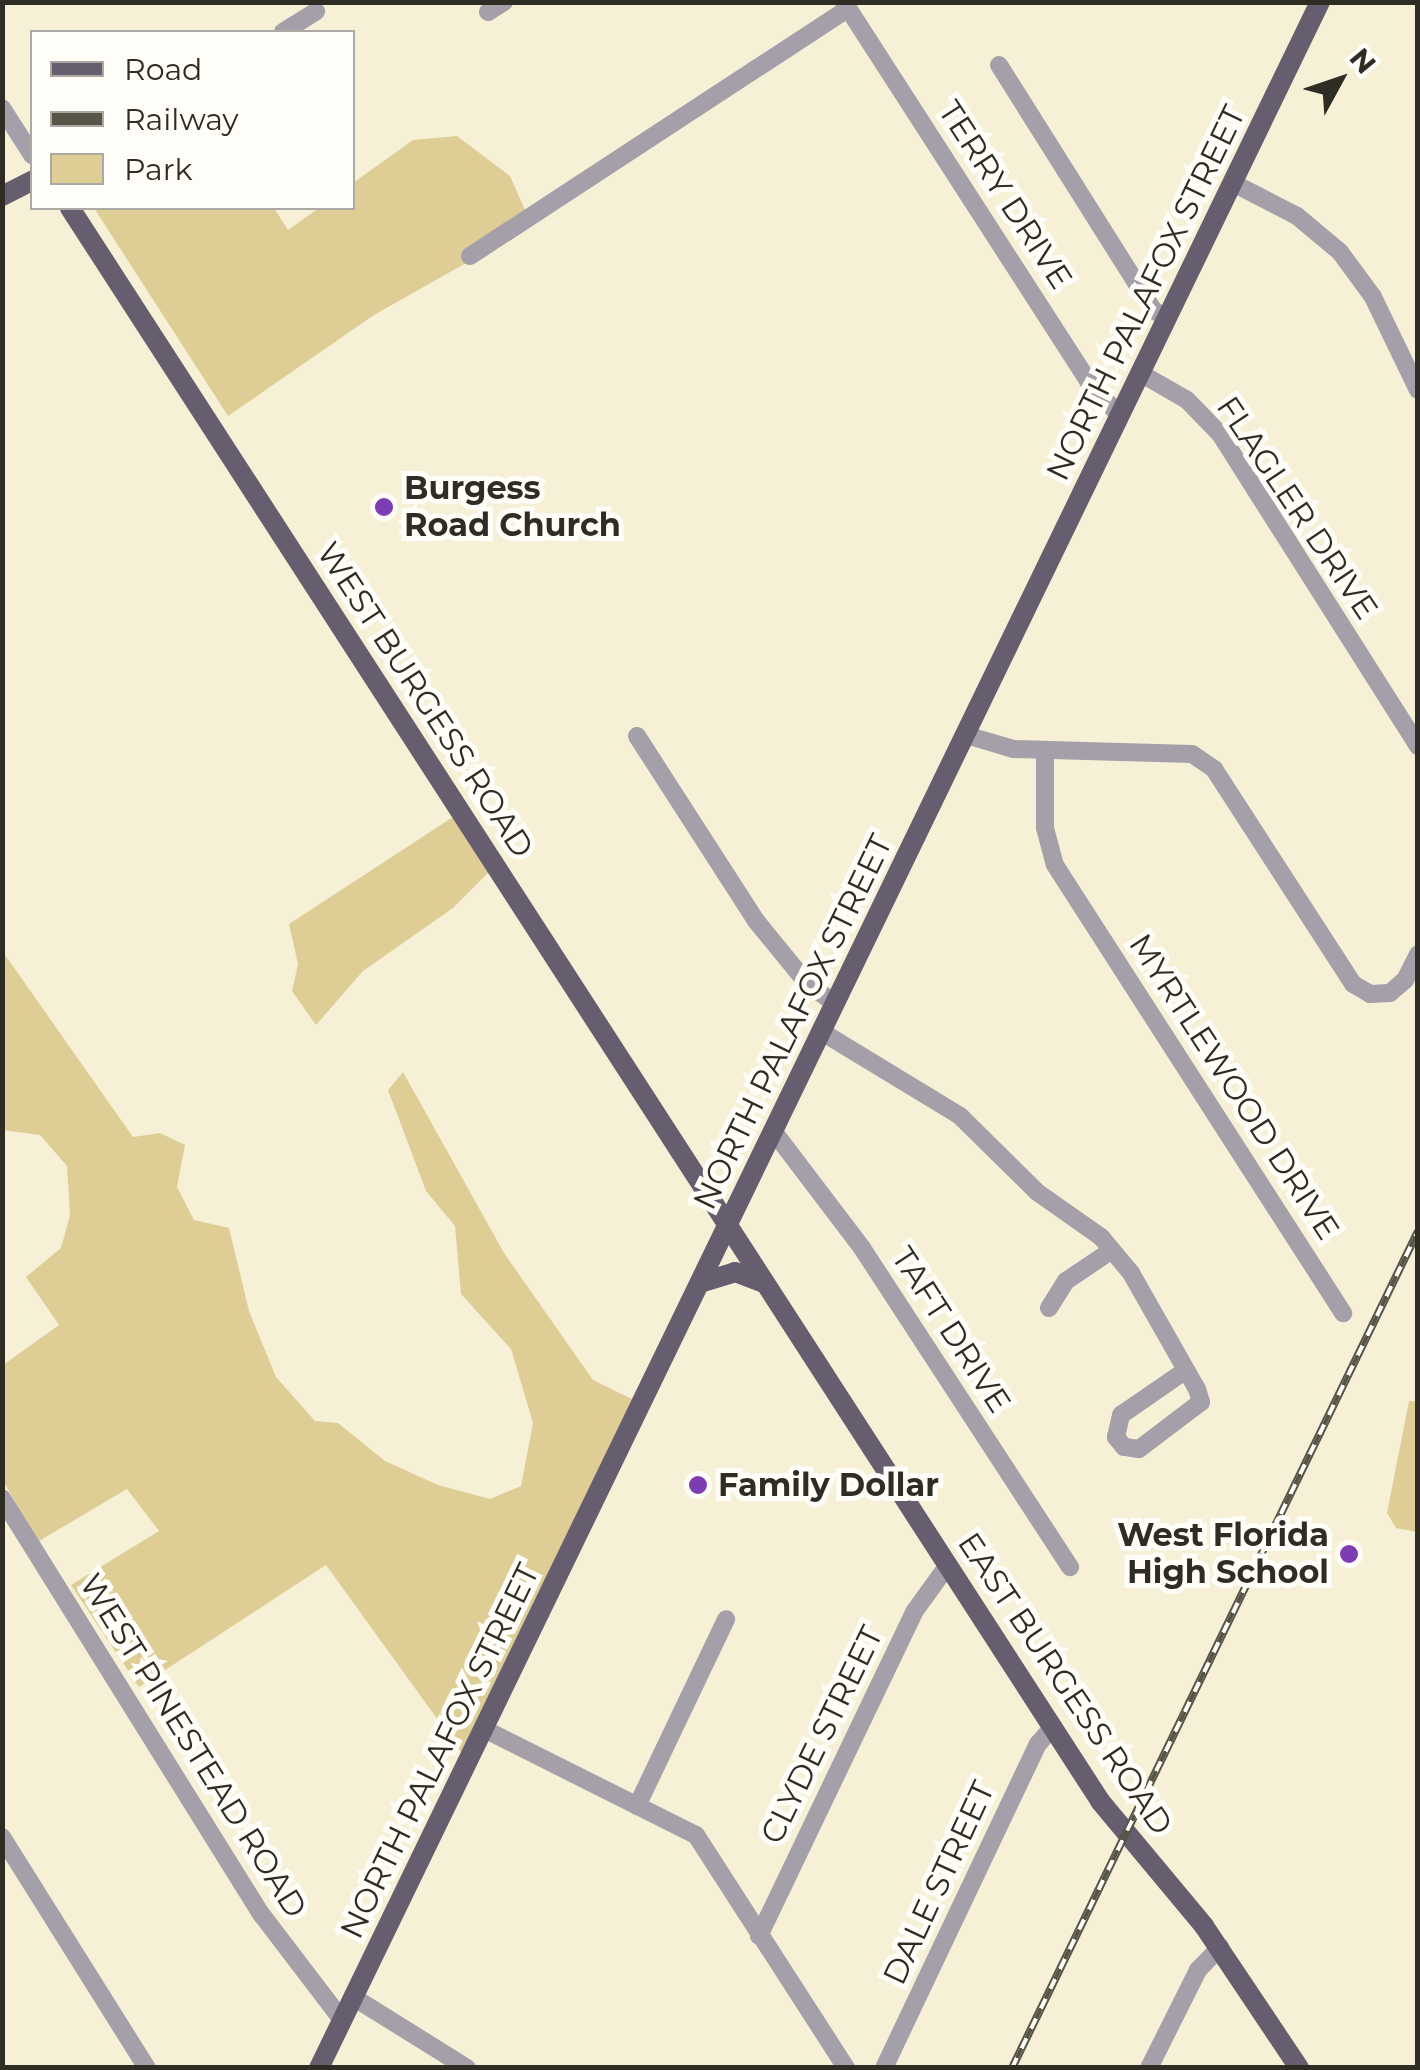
<!DOCTYPE html>
<style>
body{margin:0}
#map{position:relative;width:1420px;height:2070px;overflow:hidden;background:#f6f0d7;font-family:Montserrat,sans-serif}
div>[style]{position:absolute}
.green>*{inset:0;background:#dece95}
.minor>*{height:18px;margin:-9px;padding:0 9px;transform-origin:9px;border-radius:9px;background:#a49fa9}
.major>*{height:20px;margin:-10px;padding:0 10px;transform-origin:10px;border-radius:10px;background:#665e6f}
.rail>*{height:8px;margin-top:-4px;transform-origin:0;background:repeating-linear-gradient(90deg,#fefdf8 0 11px,#575548 0 22px);box-sizing:border-box;border-block:2px solid #575548}
.dots>*{width:28px;height:28px;translate:-50% -50%;box-sizing:border-box;border:5px solid #fefdf8;border-radius:50%}
span{translate:-50% -50%;white-space:nowrap;text-align:center;line-height:1.15;-webkit-text-stroke:10px #fefdf8;paint-order:stroke}
.street-label{font-size:32px;color:#2e2c23}
.poi-label{font-size:32px;color:#2e2c23;font-weight:700}
.left{translate:0 -50%;text-align:left}
.right{translate:-100% -50%;text-align:right}
.frame{position:absolute;inset:0;border:5px solid #2e2c23;pointer-events:none}
.legend{position:absolute;left:30px;top:30px;width:325px;height:180px;box-sizing:border-box;background:#fefdf8;border:2px solid #aba9a3;margin:0;padding:12px 18px;list-style:none;font-size:30px;color:#2e2c23}
.legend li{display:flex;align-items:center;gap:20px;height:50px}
.legend b{width:50px;border:2px solid #aba9a3}
.north{position:absolute;left:1290px;top:30px;width:100px;height:100px;-webkit-text-stroke:8px #fefdf8;paint-order:stroke;rotate:50deg;font-size:28px;font-weight:700;line-height:40px;text-align:center;color:#2e2c23}
.north::after{content:'';display:block;margin:auto;width:35px;height:45px;background:#2e2c23;clip-path:polygon(50% 0,100% 100%,50% 72%,0 100%)}
</style>
<div id="map">
<div class="green">
<div style="clip-path:polygon(457px 136px,510px 176px,525px 210px,461px 254px,466px 263px,374px 315px,228px 416px,94px 208px,274px 208px,288px 230px,319px 208px,352px 208px,353px 183px,413px 140px)"></div>
<div style="clip-path:polygon(453px 817px,489px 872px,453px 908px,363px 971px,316px 1025px,292px 991px,298px 964px,289px 924px)"></div>
<div style="clip-path:polygon(3px 952px,133px 1137px,160px 1133px,185px 1145px,177px 1187px,194px 1220px,229px 1228px,249px 1311px,276px 1377px,315px 1421px,338px 1423px,385px 1461px,438px 1485px,490px 1499px,521px 1486px,533px 1423px,511px 1349px,461px 1294px,455px 1226px,426px 1191px,388px 1090px,403px 1072px,504px 1253px,593px 1380px,636px 1401px,464px 1756px,326px 1565px,139px 1687px,71px 1585px,159px 1531px,127px 1489px,39px 1541px,3px 1481px,3px 1365px,59px 1325px,26px 1277px,61px 1248px,70px 1215px,67px 1166px,40px 1135px,3px 1130px)"></div>
<div style="clip-path:polygon(1409px 1401px,1417px 1401px,1417px 1532px,1396px 1528px,1387px 1513px)"></div>
</div>
<div class="minor">
<div style="left:844px;top:2px;width:451px;rotate:57.2deg"></div>
<div style="left:1088px;top:381px;width:47px;rotate:47.6deg"></div>
<div style="left:488px;top:12px;width:19px;rotate:-32deg"></div>
<div style="left:283px;top:32px;width:39px;rotate:-32deg"></div>
<div style="left:999px;top:65px;width:289px;rotate:57.8deg"></div>
<div style="left:1153px;top:310px;width:16px;rotate:30deg"></div>
<div style="left:2px;top:108px;width:56px;rotate:57.4deg"></div>
<div style="left:1233px;top:183px;width:72px;rotate:27.3deg"></div>
<div style="left:1297px;top:216px;width:56px;rotate:39.9deg"></div>
<div style="left:1340px;top:252px;width:56px;rotate:53.7deg"></div>
<div style="left:1373px;top:297px;width:103px;rotate:64.2deg"></div>
<div style="left:470px;top:256px;width:452px;rotate:-33.2deg"></div>
<div style="left:1140px;top:373px;width:54px;rotate:29.9deg"></div>
<div style="left:1187px;top:400px;width:47px;rotate:45.9deg"></div>
<div style="left:1220px;top:434px;width:370px;rotate:57.6deg"></div>
<div style="left:966px;top:735px;width:49px;rotate:16.6deg"></div>
<div style="left:1013px;top:749px;width:179px;rotate:1.6deg"></div>
<div style="left:1192px;top:754px;width:27px;rotate:34deg"></div>
<div style="left:1214px;top:769px;width:256px;rotate:57.1deg"></div>
<div style="left:1353px;top:984px;width:20px;rotate:30deg"></div>
<div style="left:1370px;top:994px;width:20px;rotate:-3deg"></div>
<div style="left:1390px;top:993px;width:20px;rotate:-41deg"></div>
<div style="left:1405px;top:980px;width:29px;rotate:-63deg"></div>
<div style="left:637px;top:736px;width:221px;rotate:57.2deg"></div>
<div style="left:757px;top:922px;width:77px;rotate:50.8deg"></div>
<div style="left:806px;top:982px;width:36px;rotate:37deg"></div>
<div style="left:1045px;top:750px;width:78px;rotate:90deg"></div>
<div style="left:1045px;top:828px;width:38px;rotate:75deg"></div>
<div style="left:1055px;top:865px;width:533px;rotate:57.26deg"></div>
<div style="left:822px;top:1032px;width:162px;rotate:31.3deg"></div>
<div style="left:960px;top:1116px;width:108px;rotate:44.6deg"></div>
<div style="left:1037px;top:1192px;width:78px;rotate:35.1deg"></div>
<div style="left:1101px;top:1237px;width:47px;rotate:50.2deg"></div>
<div style="left:1131px;top:1273px;width:133px;rotate:60.4deg"></div>
<div style="left:1197px;top:1389px;width:14px;rotate:73deg"></div>
<div style="left:1201px;top:1402px;width:78px;rotate:142.8deg"></div>
<div style="left:1139px;top:1449px;width:15px;rotate:-172deg"></div>
<div style="left:1124px;top:1447px;width:13px;rotate:-129deg"></div>
<div style="left:1116px;top:1437px;width:23px;rotate:-77deg"></div>
<div style="left:1121px;top:1415px;width:79px;rotate:-34.7deg"></div>
<div style="left:774px;top:1132px;width:146px;rotate:52.8deg"></div>
<div style="left:862px;top:1248px;width:381px;rotate:56.9deg"></div>
<div style="left:1049px;top:1308px;width:32px;rotate:-58deg"></div>
<div style="left:1066px;top:1281px;width:55px;rotate:-34deg"></div>
<div style="left:2px;top:1498px;width:491px;rotate:58.1deg"></div>
<div style="left:262px;top:1915px;width:132px;rotate:52.7deg"></div>
<div style="left:484px;top:1729px;width:237px;rotate:26.6deg"></div>
<div style="left:696px;top:1835px;width:277px;rotate:57.2deg"></div>
<div style="left:637px;top:1806px;width:207px;rotate:-64.5deg"></div>
<div style="left:2px;top:1837px;width:273px;rotate:57.9deg"></div>
<div style="left:759px;top:1936px;width:359px;rotate:-64.4deg"></div>
<div style="left:914px;top:1612px;width:58px;rotate:-54.1deg"></div>
<div style="left:353px;top:1997px;width:134px;rotate:31.9deg"></div>
<div style="left:884px;top:2068px;width:359px;rotate:-64.6deg"></div>
<div style="left:1038px;top:1744px;width:23px;rotate:-49deg"></div>
<div style="left:1149px;top:2068px;width:110px;rotate:-63.4deg"></div>
<div style="left:1198px;top:1970px;width:32px;rotate:-46deg"></div>
</div>
<div class="major">
<div style="left:2px;top:196px;width:34px;rotate:-27deg"></div>
<div style="left:70px;top:208px;width:1897px;rotate:57.11deg"></div>
<div style="left:1100px;top:1801px;width:163px;rotate:50.2deg"></div>
<div style="left:1204px;top:1926px;width:171px;rotate:56.2deg"></div>
<div style="left:700px;top:1283px;width:37px;rotate:-17deg"></div>
<div style="left:735px;top:1272px;width:30px;rotate:21deg"></div>
<div style="left:319px;top:2068px;width:2296px;rotate:-64.15deg"></div>
</div>
<div class="rail">
<div style="left:1012px;top:2068px;width:930px;rotate:-64.12deg"></div>
</div>
<div class="dots">
<div style="left:384px;top:507px;background:#7d3db2"></div>
<div style="left:698px;top:1485px;background:#7d3db2"></div>
<div style="left:1349px;top:1554px;background:#7d3db2"></div>
</div>
<div class="street-label">
<span style="left:1005px;top:195px;rotate:57deg">TERRY DRIVE</span>
<span style="left:1146px;top:293px;rotate:-64deg">NORTH PALAFOX STREET</span>
<span style="left:1297px;top:508px;rotate:56deg">FLAGLER DRIVE</span>
<span style="left:425px;top:700px;rotate:57deg">WEST BURGESS ROAD</span>
<span style="left:793px;top:1022px;rotate:-64deg">NORTH PALAFOX STREET</span>
<span style="left:1234px;top:1087px;rotate:57deg">MYRTLEWOOD DRIVE</span>
<span style="left:951px;top:1330px;rotate:57deg">TAFT DRIVE</span>
<span style="left:1065px;top:1684px;rotate:56deg">EAST BURGESS ROAD</span>
<span style="left:822px;top:1735px;rotate:-64deg">CLYDE STREET</span>
<span style="left:193px;top:1746px;rotate:58deg">WEST PINESTEAD ROAD</span>
<span style="left:440px;top:1751px;rotate:-64deg">NORTH PALAFOX STREET</span>
<span style="left:939px;top:1883px;rotate:-65deg">DALE STREET</span>
</div>
<div class="poi-label">
<span class="left" style="left:404px;top:507px">Burgess<br>Road Church</span>
<span class="left" style="left:718px;top:1485px">Family Dollar</span>
<span class="right" style="left:1329px;top:1554px">West Florida<br>High School</span>
</div>
<div class="frame"></div>
<ul class="legend">
<li><b style="height:12px;background:#665e6f"></b>Road</li>
<li><b style="height:12px;background:#575548"></b>Railway</li>
<li><b style="height:28px;background:#dece95"></b>Park</li>
</ul>
<div class="north">N</div>
</div>
